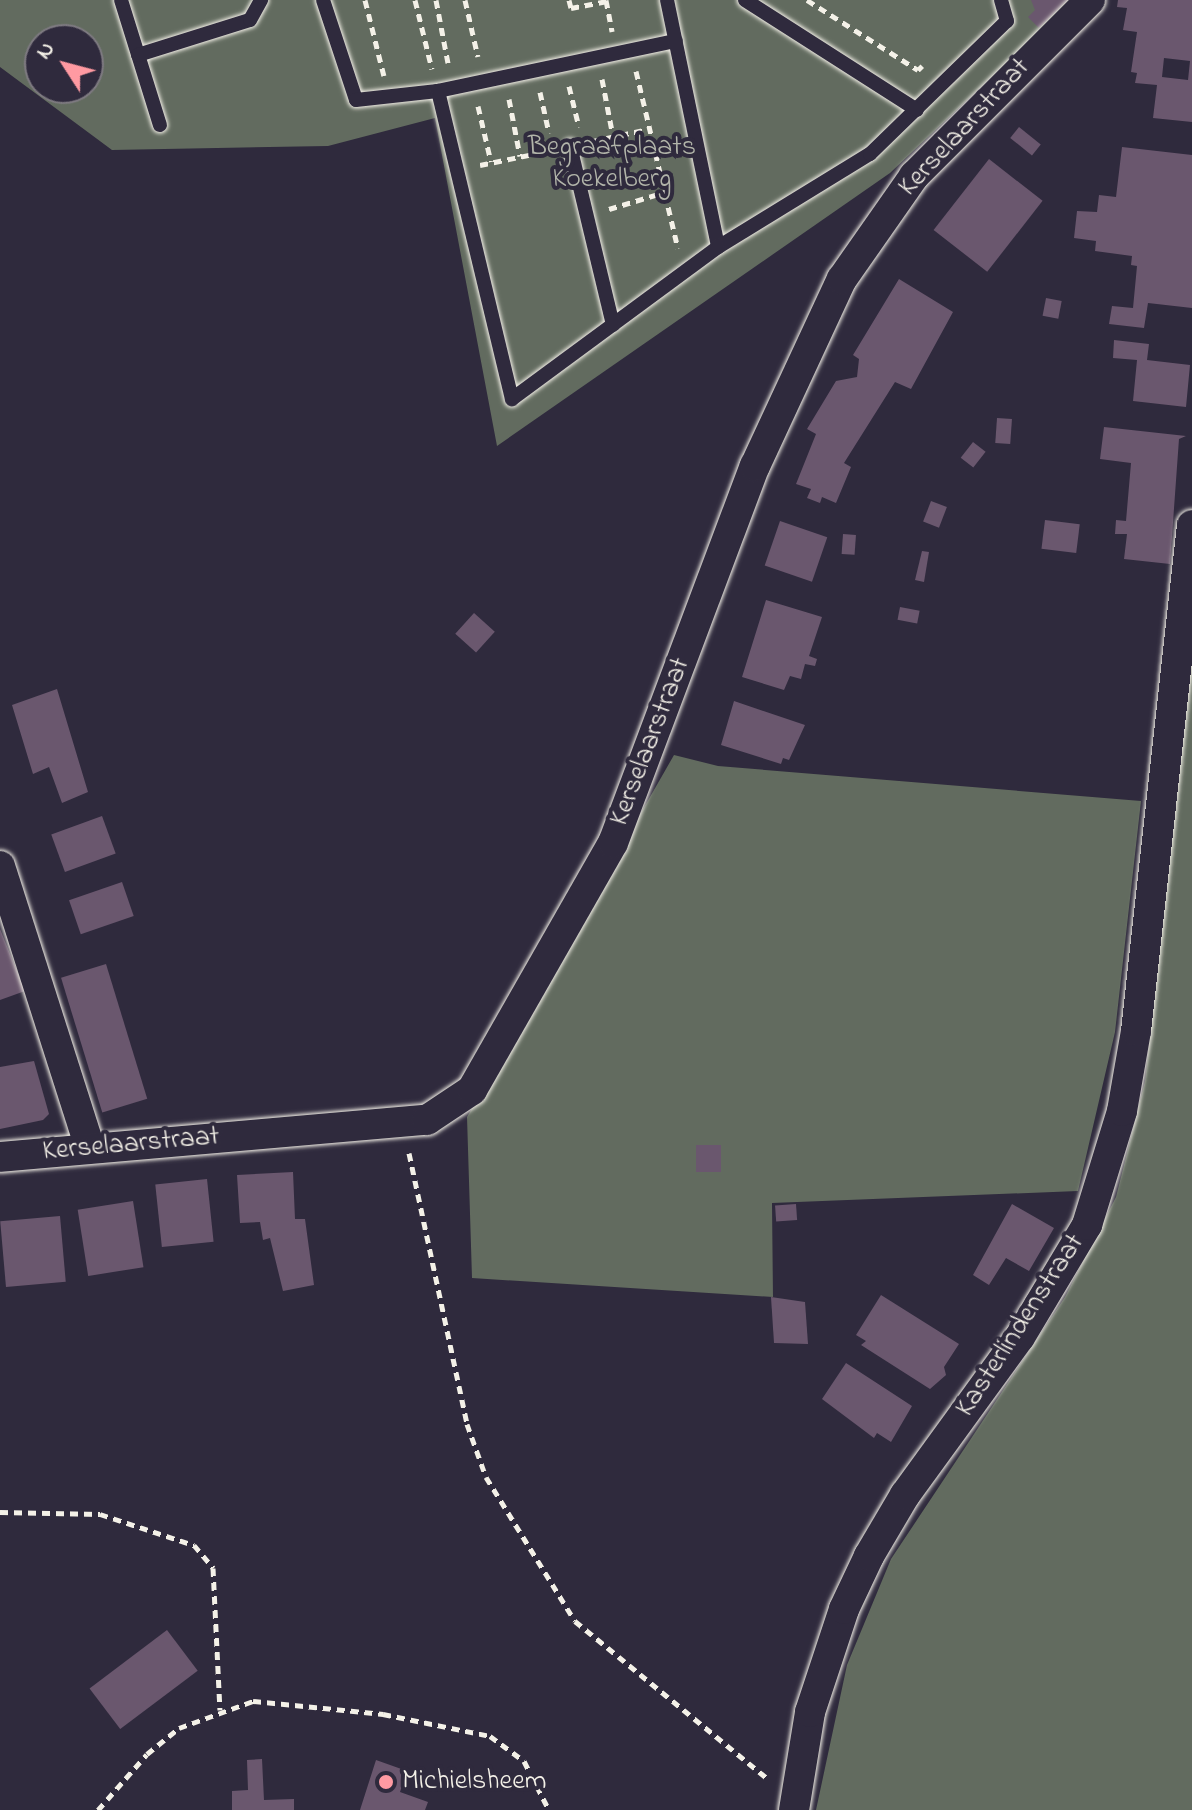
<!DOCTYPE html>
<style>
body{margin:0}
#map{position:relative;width:1192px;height:1810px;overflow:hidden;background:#2f2a3d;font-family:"Indie Flower",sans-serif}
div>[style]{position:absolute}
.green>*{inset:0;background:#626b5f}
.building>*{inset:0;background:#6a576e;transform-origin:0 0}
.path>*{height:5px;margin-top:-2.5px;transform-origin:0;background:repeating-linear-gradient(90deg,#f4f1e8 0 8px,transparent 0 14px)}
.roads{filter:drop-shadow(0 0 2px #f4f1e8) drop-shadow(0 0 2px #f4f1e8)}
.service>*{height:14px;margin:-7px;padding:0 7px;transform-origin:7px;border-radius:7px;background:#2f2a3d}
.minor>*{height:30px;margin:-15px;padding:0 15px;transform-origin:15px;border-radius:15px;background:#2f2a3d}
.dots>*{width:22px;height:22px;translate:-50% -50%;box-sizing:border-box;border:4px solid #2f2a3d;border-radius:50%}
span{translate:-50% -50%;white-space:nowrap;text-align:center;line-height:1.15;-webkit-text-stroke:8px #2f2a3d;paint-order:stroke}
.street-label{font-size:28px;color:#f4f1e8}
.park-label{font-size:28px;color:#b2b5aa}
.poi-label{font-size:28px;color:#f4f1e8}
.left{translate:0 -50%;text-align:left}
.north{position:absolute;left:24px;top:24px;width:80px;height:80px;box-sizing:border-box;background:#2f2a3d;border:2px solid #7e7a81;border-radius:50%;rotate:306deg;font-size:22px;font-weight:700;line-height:32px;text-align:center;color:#f4f1e8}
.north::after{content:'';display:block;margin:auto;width:28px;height:36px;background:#ff9aa2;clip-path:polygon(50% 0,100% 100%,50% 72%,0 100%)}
</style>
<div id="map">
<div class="green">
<div style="clip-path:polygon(evenodd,0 0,1073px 0,890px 173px,497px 446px,435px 118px,328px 146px,112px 150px,0 67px,0 0,40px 40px,88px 40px,88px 88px,40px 88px,40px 40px)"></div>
<div style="clip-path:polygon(1192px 656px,1192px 1810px,816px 1810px,847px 1665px,891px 1559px,1065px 1297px,1116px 1197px,1145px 1081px)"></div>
<div style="clip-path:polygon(674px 755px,718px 766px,1141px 801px,1115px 1032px,1078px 1191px,772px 1203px,773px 1297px,472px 1278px,467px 1117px)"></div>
</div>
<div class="building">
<div style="clip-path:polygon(1031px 0,1068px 0,1039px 28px,1028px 17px,1035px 10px)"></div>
<div style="clip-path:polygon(evenodd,1118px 0,1192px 0,1192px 122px,1153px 118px,1157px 85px,1135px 83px,1137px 73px,1131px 72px,1137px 32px,1123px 30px,1127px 8px,1117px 7px,1118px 0,1164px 58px,1190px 61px,1188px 80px,1162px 77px,1164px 58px)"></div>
<div style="left:1019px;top:127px;width:28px;height:14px;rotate:39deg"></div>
<div style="clip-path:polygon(1122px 147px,1192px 155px,1192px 308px,1148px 303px,1144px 328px,1109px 324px,1112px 306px,1133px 308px,1137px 266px,1131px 265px,1132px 256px,1095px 251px,1096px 241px,1074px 238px,1077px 211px,1097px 212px,1099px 195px,1116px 197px)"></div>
<div style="left:989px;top:159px;width:68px;height:90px;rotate:38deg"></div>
<div style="clip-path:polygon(899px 279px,953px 312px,911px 389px,895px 382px,844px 463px,851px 467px,836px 503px,822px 497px,820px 503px,807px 498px,811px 489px,796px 484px,816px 434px,807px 429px,836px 381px,857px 377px,859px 359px,853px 355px)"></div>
<div style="left:1046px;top:298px;width:16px;height:18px;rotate:11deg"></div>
<div style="clip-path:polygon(1114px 340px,1149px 344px,1147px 360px,1190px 365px,1186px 407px,1133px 401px,1137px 360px,1113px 358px)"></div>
<div style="left:997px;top:418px;width:15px;height:25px;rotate:4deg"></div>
<div style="clip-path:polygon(1104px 427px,1186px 436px,1179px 439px,1170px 564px,1124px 559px,1127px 534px,1115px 534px,1116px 520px,1126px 521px,1131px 463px,1100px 459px)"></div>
<div style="left:973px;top:442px;width:16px;height:20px;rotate:38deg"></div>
<div style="left:931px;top:501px;width:17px;height:22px;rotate:21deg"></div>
<div style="left:1045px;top:520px;width:35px;height:29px;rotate:7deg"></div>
<div style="left:780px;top:521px;width:50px;height:47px;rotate:19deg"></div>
<div style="left:843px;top:534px;width:13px;height:20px;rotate:4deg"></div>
<div style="clip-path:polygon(922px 551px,929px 552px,924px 582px,915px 580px)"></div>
<div style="clip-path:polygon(766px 600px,822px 617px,809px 656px,817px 659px,815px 666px,805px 664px,801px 679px,790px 676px,784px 690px,742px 677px)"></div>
<div style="left:900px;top:607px;width:20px;height:13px;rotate:11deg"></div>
<div style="left:474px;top:613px;width:28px;height:28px;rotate:42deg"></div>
<div style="clip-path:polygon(57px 689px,88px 792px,62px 803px,49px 767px,33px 774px,12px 705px)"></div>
<div style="clip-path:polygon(734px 701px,805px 725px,789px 760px,783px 758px,781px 764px,721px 745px)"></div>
<div style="left:102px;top:816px;width:40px;height:54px;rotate:70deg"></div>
<div style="left:122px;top:882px;width:36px;height:56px;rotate:71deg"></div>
<div style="clip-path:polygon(0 929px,25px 991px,0 1000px)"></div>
<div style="left:106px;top:964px;width:141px;height:47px;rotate:73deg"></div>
<div style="clip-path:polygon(34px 1061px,49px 1114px,43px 1120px,0 1129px,0 1067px)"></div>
<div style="left:696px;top:1145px;width:25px;height:27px"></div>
<div style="clip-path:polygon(293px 1172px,295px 1219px,305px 1219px,314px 1285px,283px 1291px,270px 1238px,263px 1240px,260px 1222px,240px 1223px,237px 1175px)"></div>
<div style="left:207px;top:1179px;width:63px;height:52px;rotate:84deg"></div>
<div style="left:133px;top:1201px;width:67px;height:56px;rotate:81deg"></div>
<div style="left:796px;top:1204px;width:16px;height:21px;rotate:86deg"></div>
<div style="clip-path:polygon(1012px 1204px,1054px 1228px,1029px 1271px,1006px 1258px,989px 1285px,973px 1275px)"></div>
<div style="left:60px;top:1216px;width:66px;height:60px;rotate:85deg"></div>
<div style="clip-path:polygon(881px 1295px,959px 1344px,944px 1367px,946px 1375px,930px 1389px,861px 1345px,866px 1341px,856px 1335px)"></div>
<div style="clip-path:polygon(771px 1297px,805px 1302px,808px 1344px,774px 1343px)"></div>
<div style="clip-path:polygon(846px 1363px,912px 1406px,891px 1442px,877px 1433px,874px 1438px,822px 1399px)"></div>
<div style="left:167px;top:1630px;width:51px;height:97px;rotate:53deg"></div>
<div style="clip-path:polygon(262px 1759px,264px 1800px,294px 1799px,294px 1810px,232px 1810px,232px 1791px,248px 1790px,247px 1760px)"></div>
<div style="clip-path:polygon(376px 1760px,407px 1771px,400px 1792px,428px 1802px,425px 1810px,360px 1810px)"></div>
</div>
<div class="path">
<div style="left:365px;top:0;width:78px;rotate:76deg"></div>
<div style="left:415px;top:0;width:71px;rotate:76.2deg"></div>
<div style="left:436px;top:0;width:64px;rotate:79.2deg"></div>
<div style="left:465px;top:0;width:58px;rotate:77.2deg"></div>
<div style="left:569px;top:0;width:8px;rotate:76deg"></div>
<div style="left:571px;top:8px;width:37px;rotate:-11deg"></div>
<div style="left:606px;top:0;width:32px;rotate:79deg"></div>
<div style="left:807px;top:0;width:131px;rotate:32.2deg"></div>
<div style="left:918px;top:70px;width:6px;rotate:-45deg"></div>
<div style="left:636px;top:71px;width:182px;rotate:76.7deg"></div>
<div style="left:602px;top:79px;width:58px;rotate:79.1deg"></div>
<div style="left:569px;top:86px;width:42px;rotate:76.3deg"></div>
<div style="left:540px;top:92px;width:42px;rotate:77.6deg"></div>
<div style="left:509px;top:99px;width:58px;rotate:79.1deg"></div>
<div style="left:478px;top:106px;width:57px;rotate:76.9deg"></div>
<div style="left:593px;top:141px;width:57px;rotate:-12.1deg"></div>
<div style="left:480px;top:165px;width:69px;rotate:-11.6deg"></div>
<div style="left:609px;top:209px;width:59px;rotate:-16.9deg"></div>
<div style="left:409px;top:1153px;width:277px;rotate:77.9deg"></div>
<div style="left:467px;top:1424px;width:56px;rotate:70.3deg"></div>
<div style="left:486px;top:1477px;width:169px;rotate:58.3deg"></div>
<div style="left:575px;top:1621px;width:251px;rotate:39.3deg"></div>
<div style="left:0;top:1512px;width:100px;rotate:1.1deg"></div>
<div style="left:100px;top:1514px;width:99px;rotate:18.3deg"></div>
<div style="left:194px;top:1545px;width:30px;rotate:50deg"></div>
<div style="left:213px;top:1568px;width:142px;rotate:87.2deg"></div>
<div style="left:98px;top:1810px;width:74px;rotate:-48.8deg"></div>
<div style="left:147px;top:1754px;width:41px;rotate:-39.1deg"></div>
<div style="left:179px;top:1728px;width:79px;rotate:-20deg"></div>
<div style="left:253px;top:1701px;width:131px;rotate:5.7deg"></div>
<div style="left:383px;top:1714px;width:109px;rotate:11.6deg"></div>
<div style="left:490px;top:1736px;width:42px;rotate:36.3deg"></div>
<div style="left:524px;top:1761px;width:55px;rotate:63deg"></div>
</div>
<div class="roads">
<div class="service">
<div style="left:121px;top:0;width:131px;rotate:72.7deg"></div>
<div style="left:323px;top:0;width:105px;rotate:71.7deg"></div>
<div style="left:356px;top:100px;width:82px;rotate:-6.3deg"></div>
<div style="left:438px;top:91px;width:243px;rotate:-11.9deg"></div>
<div style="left:667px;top:0;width:252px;rotate:78.3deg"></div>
<div style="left:718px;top:247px;width:178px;rotate:-31.5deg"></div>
<div style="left:870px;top:154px;width:191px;rotate:-44.2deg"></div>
<div style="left:1007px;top:21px;width:22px;rotate:-106deg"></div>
<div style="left:745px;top:0;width:204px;rotate:32.6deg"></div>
<div style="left:138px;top:55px;width:117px;rotate:-17.4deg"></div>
<div style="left:250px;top:20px;width:23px;rotate:-61deg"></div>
<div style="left:438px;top:91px;width:317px;rotate:76.5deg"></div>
<div style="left:512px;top:399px;width:256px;rotate:-36.4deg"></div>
<div style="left:570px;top:146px;width:184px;rotate:76.5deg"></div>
</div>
<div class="minor">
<div style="left:0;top:866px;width:296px;rotate:72.3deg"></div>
<div style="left:0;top:1157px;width:429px;rotate:-5deg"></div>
<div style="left:427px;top:1120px;width:54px;rotate:-33.7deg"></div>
<div style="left:472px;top:1090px;width:284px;rotate:-60.3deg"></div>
<div style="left:613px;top:843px;width:403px;rotate:-69.4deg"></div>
<div style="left:755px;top:466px;width:206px;rotate:-65.1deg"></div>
<div style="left:842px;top:279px;width:126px;rotate:-55deg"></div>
<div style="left:914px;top:176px;width:249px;rotate:-45deg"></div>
<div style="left:794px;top:1810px;width:99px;rotate:-80.7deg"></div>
<div style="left:810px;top:1712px;width:108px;rotate:-71.7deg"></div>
<div style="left:844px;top:1609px;width:59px;rotate:-64.7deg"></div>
<div style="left:869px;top:1556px;width:71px;rotate:-59.5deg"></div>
<div style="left:905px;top:1495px;width:195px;rotate:-54deg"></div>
<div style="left:1020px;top:1337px;width:131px;rotate:-59.1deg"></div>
<div style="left:1087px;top:1225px;width:119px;rotate:-72.9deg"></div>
<div style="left:1122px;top:1111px;width:81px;rotate:-80.1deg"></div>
<div style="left:1136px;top:1031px;width:509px;rotate:-83.68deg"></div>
</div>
</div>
<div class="dots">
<div style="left:386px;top:1782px;background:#ff9aa2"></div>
</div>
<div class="street-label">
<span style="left:965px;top:128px;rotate:-47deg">Kerselaarstraat</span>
<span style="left:651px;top:742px;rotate:-69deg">Kerselaarstraat</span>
<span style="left:131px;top:1145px;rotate:-5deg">Kerselaarstraat</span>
<span style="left:1021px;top:1326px;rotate:-57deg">Kasterlindenstraat</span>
</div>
<div class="park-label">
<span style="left:612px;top:164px">Begraafplaats<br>Koekelberg</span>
</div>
<div class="poi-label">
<span class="left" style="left:402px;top:1782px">Michielsheem</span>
</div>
<div class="north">N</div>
</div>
